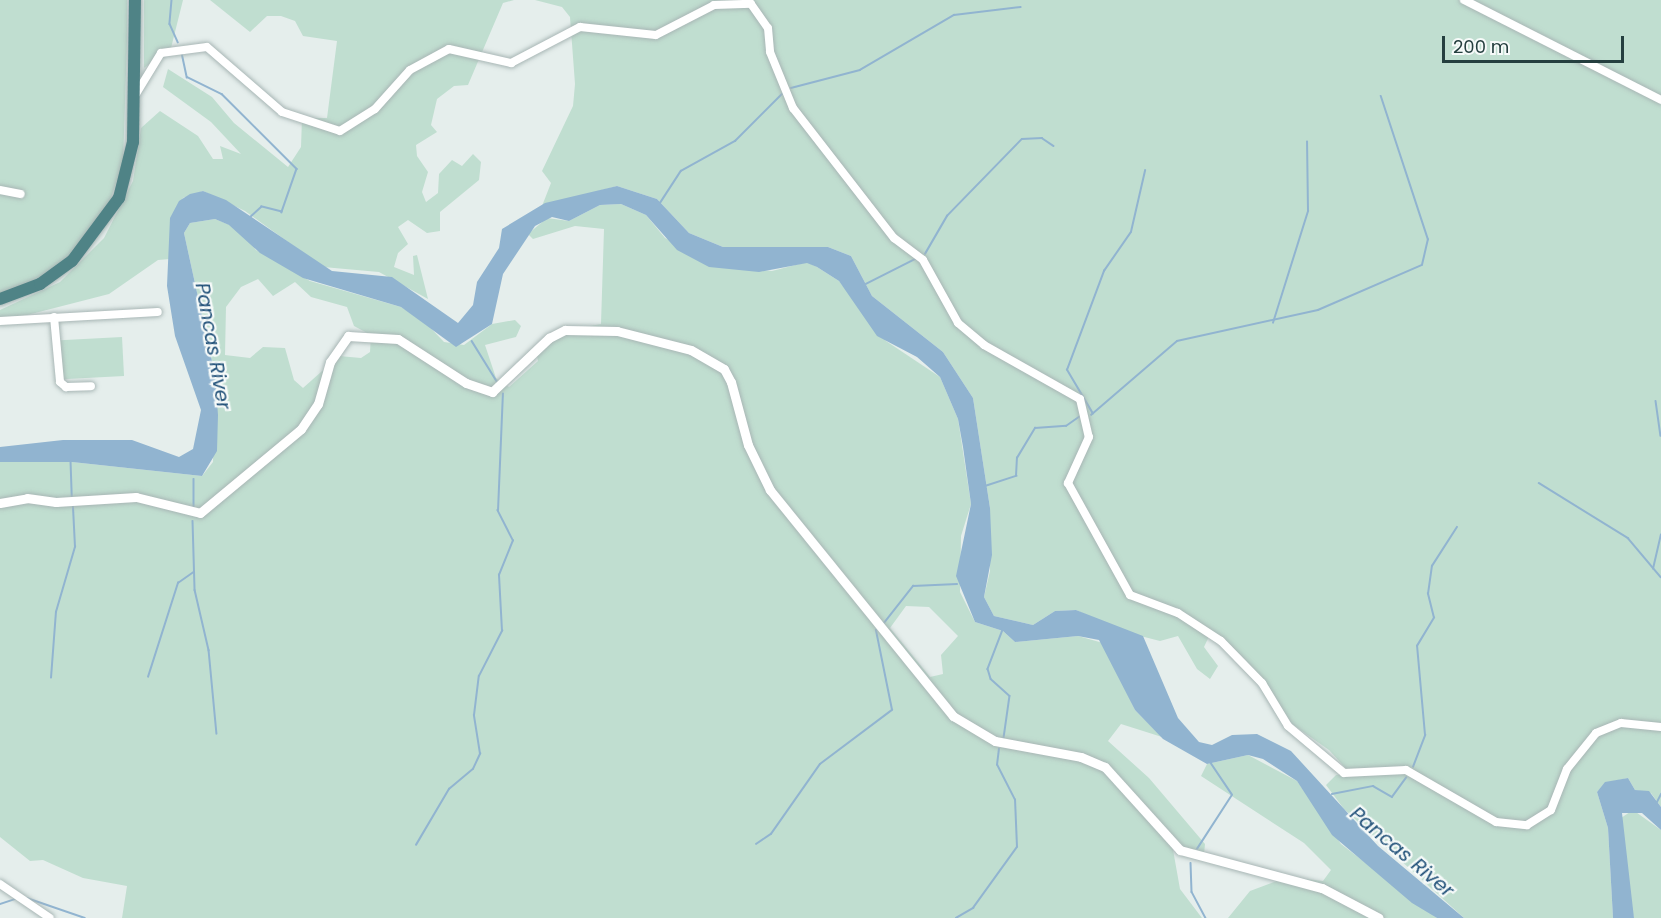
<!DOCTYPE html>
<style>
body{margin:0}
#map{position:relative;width:1661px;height:918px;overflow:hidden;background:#e5eeec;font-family:Poppins,sans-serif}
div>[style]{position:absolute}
.green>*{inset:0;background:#c0ded0;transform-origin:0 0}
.water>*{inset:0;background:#91b4d0}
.stream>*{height:1.5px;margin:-0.75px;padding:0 0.75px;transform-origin:0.75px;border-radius:0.75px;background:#91b4d0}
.roads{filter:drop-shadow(0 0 2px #a8b6b5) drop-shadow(0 0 2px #a8b6b5)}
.minor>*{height:8px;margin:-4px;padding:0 4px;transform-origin:4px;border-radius:4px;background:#fff}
.tertiary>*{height:9px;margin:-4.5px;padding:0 4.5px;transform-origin:4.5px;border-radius:4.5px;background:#fff}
.trunk>*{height:12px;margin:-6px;padding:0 6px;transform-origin:6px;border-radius:6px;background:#4f8386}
span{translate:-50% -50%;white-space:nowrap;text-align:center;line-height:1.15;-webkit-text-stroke:4.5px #f6faf9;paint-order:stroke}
.water-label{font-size:20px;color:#215179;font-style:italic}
.scale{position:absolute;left:1442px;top:36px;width:182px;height:27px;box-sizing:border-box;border:3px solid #253f3f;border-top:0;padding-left:8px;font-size:18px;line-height:21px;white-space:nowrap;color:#253f3f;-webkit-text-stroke:4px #f6faf9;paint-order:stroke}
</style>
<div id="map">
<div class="green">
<div style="clip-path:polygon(0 0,127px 0,127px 41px,123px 163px,107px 209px,86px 243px,49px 275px,0 297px)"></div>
<div style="clip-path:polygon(144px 0,183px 0,171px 48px,144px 68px)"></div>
<div style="clip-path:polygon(210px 0,514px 0,503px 3px,468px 85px,454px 86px,437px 99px,431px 125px,437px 132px,416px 145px,417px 156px,428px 172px,422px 192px,426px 202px,438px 193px,439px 174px,452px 160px,462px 166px,473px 154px,481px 162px,479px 180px,440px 212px,440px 231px,427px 233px,408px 220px,398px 227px,408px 244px,398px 253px,394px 267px,414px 275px,413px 256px,417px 255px,428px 299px,379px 272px,323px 267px,245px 211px,203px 191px,183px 198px,170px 232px,170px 259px,158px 260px,109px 294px,0 322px,0 310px,60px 282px,104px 238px,133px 181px,141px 128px,160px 111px,198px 136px,213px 159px,223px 159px,220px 146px,241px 154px,211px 122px,163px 87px,168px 69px,212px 97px,234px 123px,288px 167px,301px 147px,302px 118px,327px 118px,337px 41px,303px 36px,295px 21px,281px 16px,267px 16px,250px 32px)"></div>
<div style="clip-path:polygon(535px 0,1661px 0,1661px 807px,1651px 793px,1635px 790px,1628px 778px,1605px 783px,1597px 792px,1608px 828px,1613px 918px,1464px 918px,1344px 809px,1326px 785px,1336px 775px,1351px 774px,1329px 750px,1292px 724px,1266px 684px,1211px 632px,1204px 647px,1218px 666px,1210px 679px,1197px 669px,1178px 636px,1160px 641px,1121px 631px,1076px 610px,1055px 611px,1033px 625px,994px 616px,984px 597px,990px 571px,990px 508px,973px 398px,943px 352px,872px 296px,851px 256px,828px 247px,723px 247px,689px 233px,657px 199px,617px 186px,542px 206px,551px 183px,542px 171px,573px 106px,575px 84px,570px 17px,562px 7px)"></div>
<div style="clip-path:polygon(evenodd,621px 204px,646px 215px,665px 238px,726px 268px,772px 271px,807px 262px,817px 267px,839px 281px,886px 341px,940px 377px,958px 419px,971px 504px,961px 536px,960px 592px,975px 622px,1003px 631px,1015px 642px,1078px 636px,1103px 643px,1135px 710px,1162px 737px,1121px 724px,1108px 741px,1149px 778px,1205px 844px,1204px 854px,1172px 844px,1180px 889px,1202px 918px,122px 918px,127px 886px,83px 878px,43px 860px,30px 861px,0 837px,0 462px,72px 462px,202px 476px,213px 462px,215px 375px,184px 233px,190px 223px,215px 219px,237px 228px,256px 250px,310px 281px,401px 307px,424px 321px,444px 342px,464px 345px,492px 324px,515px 320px,521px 326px,516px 337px,485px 345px,496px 378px,509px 387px,538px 361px,536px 351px,563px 331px,601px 324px,604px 229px,575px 226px,533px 239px,528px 234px,547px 218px,569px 221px,600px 205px,621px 204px,258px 279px,273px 296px,295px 282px,311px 297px,347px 307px,354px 326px,371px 335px,370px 352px,361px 358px,339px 356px,303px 388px,294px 380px,285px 348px,263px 347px,250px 358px,225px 355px,226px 307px,241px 287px,258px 279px,621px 204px,906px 606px,929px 607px,958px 636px,941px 655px,943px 674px,930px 677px,890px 628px,906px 606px)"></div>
<div style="left:122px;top:337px;width:39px;height:62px;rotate:87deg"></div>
<div style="clip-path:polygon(1248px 755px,1297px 781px,1341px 844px,1437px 918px,1228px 918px,1250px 891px,1287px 877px,1323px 881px,1331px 870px,1304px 843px,1201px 776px,1207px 764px)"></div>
<div style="clip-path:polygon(1633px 810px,1661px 830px,1661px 918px,1634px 918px,1629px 901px,1621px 818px)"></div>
</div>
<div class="water">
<div style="clip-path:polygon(617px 186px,657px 199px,689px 233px,723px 247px,828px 247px,851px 256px,872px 296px,943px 352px,973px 398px,990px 508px,992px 555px,984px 597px,994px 616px,1033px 625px,1055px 611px,1076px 610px,1143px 636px,1178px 718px,1199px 742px,1212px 745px,1232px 735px,1257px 734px,1291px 751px,1378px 846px,1464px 918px,1437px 918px,1412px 903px,1332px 835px,1297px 781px,1263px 759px,1248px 755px,1207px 764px,1163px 739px,1135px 710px,1099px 640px,1078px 636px,1015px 642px,1003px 631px,975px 622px,956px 576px,971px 504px,963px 447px,958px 419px,940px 377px,917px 357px,877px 336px,839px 281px,817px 267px,807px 263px,759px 272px,709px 267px,677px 250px,646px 215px,621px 204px,600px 205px,569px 221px,552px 217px,535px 226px,503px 274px,492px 324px,456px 347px,401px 307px,303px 278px,260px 253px,229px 225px,215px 219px,190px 223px,184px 233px,215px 375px,218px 415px,217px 451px,202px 476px,72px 462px,0 462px,0 447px,63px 440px,132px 440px,179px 457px,193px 449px,201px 410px,175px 336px,167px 286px,170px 218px,179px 201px,190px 194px,203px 191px,226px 200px,332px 271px,392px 277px,458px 323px,473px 305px,477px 282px,499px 248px,502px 229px,545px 203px)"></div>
<div style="clip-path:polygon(1628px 778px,1635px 790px,1649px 791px,1661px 807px,1661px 830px,1642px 813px,1622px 813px,1634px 918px,1613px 918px,1608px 828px,1597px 792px,1605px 782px)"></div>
</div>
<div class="stream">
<div style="left:172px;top:0;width:24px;rotate:95deg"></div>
<div style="left:170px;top:24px;width:20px;rotate:66deg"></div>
<div style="left:182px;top:53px;width:25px;rotate:78deg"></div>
<div style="left:187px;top:77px;width:39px;rotate:26deg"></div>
<div style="left:222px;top:94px;width:106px;rotate:45deg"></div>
<div style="left:297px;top:169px;width:46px;rotate:109.2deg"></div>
<div style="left:282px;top:212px;width:21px;rotate:-166deg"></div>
<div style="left:262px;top:207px;width:15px;rotate:138deg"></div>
<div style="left:791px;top:88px;width:71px;rotate:-14.6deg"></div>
<div style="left:860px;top:70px;width:109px;rotate:-30.3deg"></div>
<div style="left:954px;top:15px;width:67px;rotate:-6.8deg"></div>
<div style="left:660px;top:203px;width:38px;rotate:-57deg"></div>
<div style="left:681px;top:171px;width:62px;rotate:-29.1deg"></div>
<div style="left:735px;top:141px;width:68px;rotate:-45deg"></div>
<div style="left:925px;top:254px;width:44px;rotate:-59.9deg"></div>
<div style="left:947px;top:216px;width:107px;rotate:-45.8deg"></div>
<div style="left:1022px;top:139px;width:20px;rotate:-3deg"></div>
<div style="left:1042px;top:138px;width:14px;rotate:34deg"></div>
<div style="left:866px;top:284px;width:55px;rotate:-27deg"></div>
<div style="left:1273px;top:323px;width:117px;rotate:-72.6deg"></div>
<div style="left:1308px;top:211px;width:69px;rotate:-90.8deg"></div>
<div style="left:472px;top:341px;width:49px;rotate:58.2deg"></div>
<div style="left:1656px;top:401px;width:35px;rotate:82deg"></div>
<div style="left:1093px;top:414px;width:51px;rotate:-120.6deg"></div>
<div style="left:1067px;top:370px;width:106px;rotate:-69.5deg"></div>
<div style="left:1104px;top:271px;width:47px;rotate:-55.3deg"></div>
<div style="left:1131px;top:232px;width:63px;rotate:-77.1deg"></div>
<div style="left:1091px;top:415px;width:113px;rotate:-40.7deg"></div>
<div style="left:1177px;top:341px;width:144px;rotate:-12.4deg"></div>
<div style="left:1318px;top:310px;width:113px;rotate:-23.4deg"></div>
<div style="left:1422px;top:265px;width:26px;rotate:-77deg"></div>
<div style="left:1428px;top:240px;width:151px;rotate:-108.2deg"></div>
<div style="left:71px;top:461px;width:35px;rotate:88deg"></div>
<div style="left:194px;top:479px;width:28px;rotate:90deg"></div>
<div style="left:1539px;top:483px;width:105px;rotate:31.7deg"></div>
<div style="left:1628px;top:538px;width:51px;rotate:49.8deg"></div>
<div style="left:985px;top:486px;width:33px;rotate:-18deg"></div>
<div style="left:1016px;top:476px;width:18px;rotate:-87deg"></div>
<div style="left:1017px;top:458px;width:35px;rotate:-59deg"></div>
<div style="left:1035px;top:428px;width:31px;rotate:-4deg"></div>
<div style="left:1066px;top:426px;width:19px;rotate:-35deg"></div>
<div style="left:193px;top:521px;width:69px;rotate:88.3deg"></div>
<div style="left:195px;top:590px;width:62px;rotate:76.9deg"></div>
<div style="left:209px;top:650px;width:84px;rotate:84.6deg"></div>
<div style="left:1653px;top:569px;width:35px;rotate:-77deg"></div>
<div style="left:884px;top:623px;width:47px;rotate:-51.9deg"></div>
<div style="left:913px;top:586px;width:44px;rotate:-2.6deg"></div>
<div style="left:1003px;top:630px;width:42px;rotate:111deg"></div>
<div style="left:988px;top:669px;width:10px;rotate:73deg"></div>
<div style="left:991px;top:679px;width:25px;rotate:42deg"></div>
<div style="left:1010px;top:696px;width:42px;rotate:98.1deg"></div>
<div style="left:148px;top:677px;width:99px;rotate:-72.3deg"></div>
<div style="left:178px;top:583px;width:19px;rotate:-35deg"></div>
<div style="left:51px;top:678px;width:66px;rotate:-85.7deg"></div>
<div style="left:56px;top:612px;width:68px;rotate:-73.7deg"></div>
<div style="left:75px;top:547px;width:40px;rotate:-92.9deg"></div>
<div style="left:1413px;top:767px;width:34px;rotate:-69deg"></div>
<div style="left:1425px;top:735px;width:89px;rotate:-95.1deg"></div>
<div style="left:1417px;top:646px;width:33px;rotate:-59deg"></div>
<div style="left:1434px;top:618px;width:25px;rotate:-104deg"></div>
<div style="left:1428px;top:594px;width:28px;rotate:-82deg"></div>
<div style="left:1432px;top:566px;width:46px;rotate:-57.3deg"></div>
<div style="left:1332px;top:794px;width:42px;rotate:-11deg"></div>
<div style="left:1373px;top:786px;width:22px;rotate:30deg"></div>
<div style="left:1392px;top:797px;width:24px;rotate:-54deg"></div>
<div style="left:1656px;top:804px;width:11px;rotate:-63deg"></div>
<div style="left:756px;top:844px;width:18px;rotate:-34deg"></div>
<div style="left:771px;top:834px;width:85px;rotate:-55deg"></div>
<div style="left:820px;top:764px;width:90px;rotate:-36.9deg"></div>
<div style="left:892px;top:710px;width:81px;rotate:-101.4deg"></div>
<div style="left:416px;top:845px;width:65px;rotate:-59.5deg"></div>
<div style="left:449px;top:789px;width:31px;rotate:-40deg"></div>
<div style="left:473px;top:769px;width:17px;rotate:-65deg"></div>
<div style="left:480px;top:754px;width:39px;rotate:-99deg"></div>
<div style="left:474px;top:715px;width:39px;rotate:-83deg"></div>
<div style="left:479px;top:676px;width:51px;rotate:-62.9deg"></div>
<div style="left:502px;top:631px;width:56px;rotate:-93.1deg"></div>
<div style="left:499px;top:575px;width:37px;rotate:-68deg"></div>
<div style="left:513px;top:541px;width:34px;rotate:-117deg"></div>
<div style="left:498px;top:511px;width:117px;rotate:-87.6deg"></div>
<div style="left:1197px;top:849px;width:64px;rotate:-57.1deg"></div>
<div style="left:1232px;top:795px;width:40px;rotate:-124deg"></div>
<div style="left:1191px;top:863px;width:29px;rotate:88deg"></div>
<div style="left:1192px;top:892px;width:30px;rotate:62deg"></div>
<div style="left:27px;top:898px;width:61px;rotate:19deg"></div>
<div style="left:0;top:904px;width:16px;rotate:-18deg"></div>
<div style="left:956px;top:918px;width:20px;rotate:-30deg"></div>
<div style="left:973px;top:908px;width:75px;rotate:-54.2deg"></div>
<div style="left:1017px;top:847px;width:47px;rotate:-92.4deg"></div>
<div style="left:1015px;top:800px;width:39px;rotate:-117deg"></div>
<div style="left:997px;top:765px;width:16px;rotate:-83deg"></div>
</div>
<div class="roads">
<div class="minor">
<div style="left:1464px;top:0;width:221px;rotate:26.9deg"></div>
<div style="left:136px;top:94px;width:48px;rotate:-58.6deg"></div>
<div style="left:161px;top:53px;width:46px;rotate:-7.4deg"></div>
<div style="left:207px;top:47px;width:99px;rotate:40.9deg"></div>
<div style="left:282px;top:112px;width:61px;rotate:18.1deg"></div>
<div style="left:340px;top:131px;width:41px;rotate:-32.2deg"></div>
<div style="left:375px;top:109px;width:52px;rotate:-48.1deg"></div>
<div style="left:410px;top:70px;width:44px;rotate:-28.3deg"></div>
<div style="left:449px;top:49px;width:64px;rotate:12.7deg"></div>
<div style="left:511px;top:63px;width:78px;rotate:-27.6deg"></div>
<div style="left:580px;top:27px;width:76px;rotate:6deg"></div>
<div style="left:656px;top:35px;width:65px;rotate:-27.3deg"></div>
<div style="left:714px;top:5px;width:37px;rotate:-2deg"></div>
<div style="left:751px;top:4px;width:29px;rotate:55deg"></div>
<div style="left:768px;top:28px;width:24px;rotate:85deg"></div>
<div style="left:770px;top:52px;width:61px;rotate:67.7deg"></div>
<div style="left:793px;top:108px;width:165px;rotate:52.2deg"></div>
<div style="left:894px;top:238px;width:36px;rotate:37deg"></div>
<div style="left:923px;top:260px;width:72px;rotate:60.9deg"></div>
<div style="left:958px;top:323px;width:34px;rotate:40deg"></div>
<div style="left:984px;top:345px;width:110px;rotate:29.4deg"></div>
<div style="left:1080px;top:399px;width:39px;rotate:77deg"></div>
<div style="left:1089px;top:437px;width:51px;rotate:114.5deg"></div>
<div style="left:1068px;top:483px;width:128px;rotate:61deg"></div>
<div style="left:1130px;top:595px;width:51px;rotate:20.6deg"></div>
<div style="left:1178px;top:613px;width:51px;rotate:33.1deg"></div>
<div style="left:1221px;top:641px;width:59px;rotate:45.7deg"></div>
<div style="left:1262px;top:683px;width:50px;rotate:58.8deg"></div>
<div style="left:1288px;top:726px;width:73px;rotate:40deg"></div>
<div style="left:1344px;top:773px;width:62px;rotate:-2.8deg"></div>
<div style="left:1406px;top:770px;width:104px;rotate:30deg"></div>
<div style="left:1496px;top:822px;width:31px;rotate:6deg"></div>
<div style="left:1527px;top:825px;width:28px;rotate:-32deg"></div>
<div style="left:1551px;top:810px;width:44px;rotate:-68.7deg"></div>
<div style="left:1567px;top:769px;width:46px;rotate:-51.1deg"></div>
<div style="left:1596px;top:733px;width:27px;rotate:-22deg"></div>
<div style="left:1621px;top:723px;width:40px;rotate:5.7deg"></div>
<div style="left:0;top:190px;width:21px;rotate:11deg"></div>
<div style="left:54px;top:317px;width:65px;rotate:84.7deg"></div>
<div style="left:60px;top:382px;width:8px;rotate:40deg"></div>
<div style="left:66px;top:387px;width:25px;rotate:-2deg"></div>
<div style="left:0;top:321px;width:158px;rotate:-3.3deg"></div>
<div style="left:0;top:884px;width:60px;rotate:34.2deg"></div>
</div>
<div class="tertiary">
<div style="left:0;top:503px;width:27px;rotate:-10deg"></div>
<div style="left:27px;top:498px;width:29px;rotate:8deg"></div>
<div style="left:56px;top:502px;width:80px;rotate:-3.6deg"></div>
<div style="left:136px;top:497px;width:66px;rotate:14deg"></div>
<div style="left:200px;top:513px;width:131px;rotate:-39.7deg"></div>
<div style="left:301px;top:429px;width:30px;rotate:-56deg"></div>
<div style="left:318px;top:404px;width:44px;rotate:-74.1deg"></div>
<div style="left:330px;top:362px;width:32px;rotate:-55deg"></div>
<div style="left:348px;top:336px;width:50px;rotate:3.4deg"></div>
<div style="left:398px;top:339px;width:81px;rotate:32.9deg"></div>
<div style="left:466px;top:383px;width:28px;rotate:19deg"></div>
<div style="left:492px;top:392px;width:79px;rotate:-43.5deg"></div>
<div style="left:549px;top:338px;width:18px;rotate:-27deg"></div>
<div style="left:565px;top:330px;width:52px;rotate:1.1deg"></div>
<div style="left:617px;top:331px;width:76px;rotate:14.4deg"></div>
<div style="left:691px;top:350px;width:38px;rotate:30deg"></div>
<div style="left:724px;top:369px;width:15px;rotate:62deg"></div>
<div style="left:731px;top:382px;width:65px;rotate:74.9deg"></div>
<div style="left:748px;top:445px;width:50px;rotate:63.9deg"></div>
<div style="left:770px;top:490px;width:291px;rotate:51deg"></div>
<div style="left:953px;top:716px;width:49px;rotate:30.8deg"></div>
<div style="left:995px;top:741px;width:87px;rotate:10.5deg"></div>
<div style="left:1081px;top:757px;width:26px;rotate:23deg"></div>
<div style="left:1105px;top:767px;width:112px;rotate:47.9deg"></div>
<div style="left:1180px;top:850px;width:147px;rotate:15deg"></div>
<div style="left:1322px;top:888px;width:64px;rotate:27.8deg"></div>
</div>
<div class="trunk">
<div style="left:0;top:299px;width:43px;rotate:-20.6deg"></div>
<div style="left:40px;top:284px;width:39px;rotate:-36deg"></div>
<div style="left:72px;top:261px;width:79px;rotate:-53.3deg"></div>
<div style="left:119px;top:198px;width:58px;rotate:-76deg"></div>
<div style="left:133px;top:142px;width:142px;rotate:-89.2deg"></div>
</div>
</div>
<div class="water-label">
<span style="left:213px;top:346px;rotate:80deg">Pancas River</span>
<span style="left:1402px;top:852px;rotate:40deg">Pancas River</span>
</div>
<div class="scale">200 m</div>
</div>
